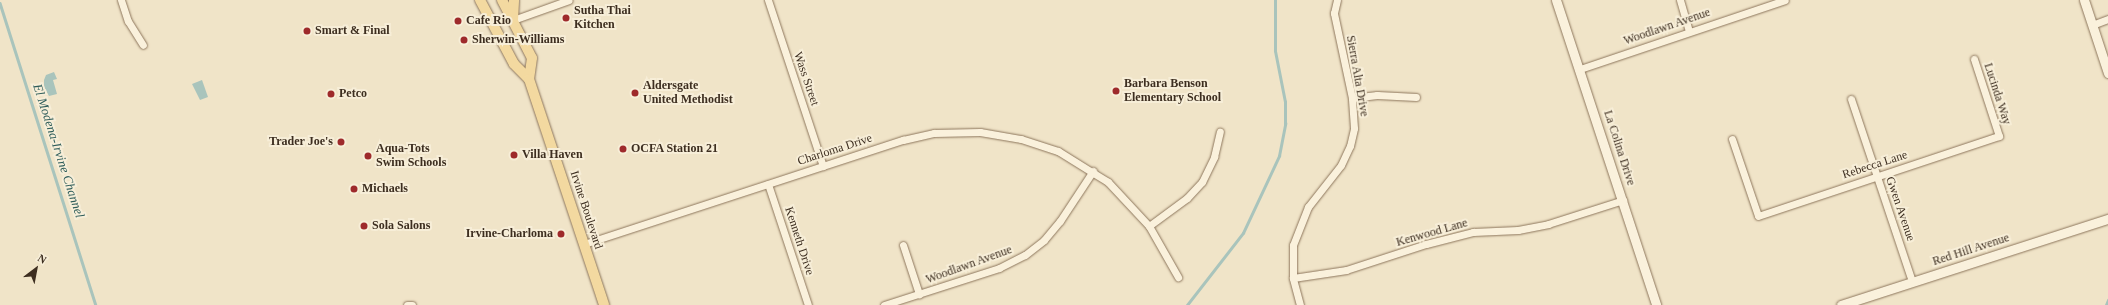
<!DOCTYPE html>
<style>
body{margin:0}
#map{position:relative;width:2108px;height:305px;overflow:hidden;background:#f0e4c8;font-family:"Times New Roman",serif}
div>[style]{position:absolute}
.water>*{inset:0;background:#a9c4bc}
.stream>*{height:2.5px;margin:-1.25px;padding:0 1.25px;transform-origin:1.25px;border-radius:1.25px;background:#a9c4bc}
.roads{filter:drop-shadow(0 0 1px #8d765c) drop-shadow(0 0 1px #8d765c)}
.street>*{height:7px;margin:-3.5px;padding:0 3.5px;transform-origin:3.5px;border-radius:3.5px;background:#faf1dc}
.secondary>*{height:9px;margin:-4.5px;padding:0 4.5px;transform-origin:4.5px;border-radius:4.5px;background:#faf1dc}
.primary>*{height:10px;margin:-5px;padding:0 5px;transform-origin:5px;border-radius:5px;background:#f3d9a0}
.dots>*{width:11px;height:11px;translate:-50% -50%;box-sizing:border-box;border:2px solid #f7eed8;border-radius:50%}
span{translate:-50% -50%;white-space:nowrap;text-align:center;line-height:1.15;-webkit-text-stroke:4px #f7eed8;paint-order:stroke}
.poi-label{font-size:12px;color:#3d2e20;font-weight:700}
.left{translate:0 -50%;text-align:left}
.right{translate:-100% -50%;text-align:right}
.street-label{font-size:12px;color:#3d2e20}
.water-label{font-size:13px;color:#2f5d5a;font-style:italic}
.north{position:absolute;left:16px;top:249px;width:40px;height:40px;-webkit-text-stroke:3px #f7eed8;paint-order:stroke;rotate:32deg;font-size:11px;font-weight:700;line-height:16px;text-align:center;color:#3d2e20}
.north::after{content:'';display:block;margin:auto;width:14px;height:18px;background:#3d2e20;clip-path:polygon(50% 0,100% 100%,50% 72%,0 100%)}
</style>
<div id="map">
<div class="water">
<div style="clip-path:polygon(54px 72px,57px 79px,53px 80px,57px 94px,49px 96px,44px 87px,44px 80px,46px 75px)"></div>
<div style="clip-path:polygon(202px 80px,208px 97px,200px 100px,192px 84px)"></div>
</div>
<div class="stream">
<div style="left:0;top:3px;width:317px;rotate:72.4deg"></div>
<div style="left:1187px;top:305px;width:91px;rotate:-52.1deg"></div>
<div style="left:1243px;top:233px;width:85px;rotate:-64.9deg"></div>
<div style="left:1279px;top:156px;width:33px;rotate:-79deg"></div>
<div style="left:1285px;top:124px;width:22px;rotate:-90deg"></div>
<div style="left:1285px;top:102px;width:52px;rotate:-101.1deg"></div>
<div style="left:1275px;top:51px;width:51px;rotate:-90deg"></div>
<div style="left:2106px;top:305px;width:5px;rotate:-68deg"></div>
</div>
<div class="roads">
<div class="street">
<div style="left:121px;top:0;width:22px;rotate:72deg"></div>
<div style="left:128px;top:21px;width:28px;rotate:58deg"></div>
<div style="left:768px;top:0;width:175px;rotate:71.7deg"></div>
<div style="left:1680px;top:0;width:32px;rotate:74deg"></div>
<div style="left:513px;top:20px;width:59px;rotate:-19.7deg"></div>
<div style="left:2092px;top:25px;width:17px;rotate:-21deg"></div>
<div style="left:1580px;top:69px;width:216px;rotate:-18.6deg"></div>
<div style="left:1352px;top:98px;width:25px;rotate:-7deg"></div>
<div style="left:1377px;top:95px;width:39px;rotate:3deg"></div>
<div style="left:1851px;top:99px;width:192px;rotate:71.5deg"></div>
<div style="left:1732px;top:139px;width:81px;rotate:71.3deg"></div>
<div style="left:1758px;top:216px;width:254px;rotate:-18.4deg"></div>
<div style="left:1999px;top:136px;width:81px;rotate:-108deg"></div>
<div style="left:768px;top:184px;width:127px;rotate:71.7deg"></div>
<div style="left:1149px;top:226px;width:47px;rotate:-36.4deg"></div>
<div style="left:1187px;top:198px;width:22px;rotate:-47deg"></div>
<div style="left:1202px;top:182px;width:28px;rotate:-64deg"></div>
<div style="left:1214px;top:157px;width:26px;rotate:-77deg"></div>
<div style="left:584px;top:244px;width:336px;rotate:-18.1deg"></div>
<div style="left:903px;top:140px;width:32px;rotate:-13deg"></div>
<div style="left:934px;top:133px;width:46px;rotate:-1.2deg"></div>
<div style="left:980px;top:132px;width:42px;rotate:9.7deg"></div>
<div style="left:1021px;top:139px;width:39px;rotate:18deg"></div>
<div style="left:1058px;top:151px;width:59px;rotate:31.8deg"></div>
<div style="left:1108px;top:182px;width:60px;rotate:47deg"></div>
<div style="left:1149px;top:226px;width:59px;rotate:60.4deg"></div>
<div style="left:903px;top:245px;width:52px;rotate:71.9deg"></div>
<div style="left:1293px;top:278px;width:54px;rotate:-8.6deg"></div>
<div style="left:1346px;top:270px;width:84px;rotate:-18deg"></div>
<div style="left:1426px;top:244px;width:49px;rotate:-14.3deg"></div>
<div style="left:1473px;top:232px;width:45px;rotate:-2.5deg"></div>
<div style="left:1518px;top:230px;width:31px;rotate:-11deg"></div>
<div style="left:1548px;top:224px;width:79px;rotate:-17.7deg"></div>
<div style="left:407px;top:305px;width:5px"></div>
<div style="left:884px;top:305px;width:121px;rotate:-17.8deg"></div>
<div style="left:999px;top:268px;width:29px;rotate:-27deg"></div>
<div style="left:1025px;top:255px;width:24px;rotate:-38deg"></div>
<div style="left:1044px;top:240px;width:25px;rotate:-50deg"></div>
<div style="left:1060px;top:221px;width:60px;rotate:-56.6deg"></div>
<div style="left:1300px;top:305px;width:28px;rotate:-105deg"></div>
<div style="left:1293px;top:278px;width:33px;rotate:-90deg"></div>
<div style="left:1293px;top:245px;width:41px;rotate:-68.5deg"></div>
<div style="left:1308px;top:207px;width:53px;rotate:-51.8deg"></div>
<div style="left:1341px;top:165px;width:21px;rotate:-65deg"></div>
<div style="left:1350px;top:146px;width:18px;rotate:-77deg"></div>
<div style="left:1354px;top:128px;width:30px;rotate:-94deg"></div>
<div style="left:1352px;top:98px;width:87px;rotate:-102deg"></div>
<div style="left:1334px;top:13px;width:13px;rotate:-77deg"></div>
</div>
<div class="secondary">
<div style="left:1556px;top:0;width:321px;rotate:71.8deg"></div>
<div style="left:2084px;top:0;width:77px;rotate:71.8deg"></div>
<div style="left:1841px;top:305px;width:281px;rotate:-17.9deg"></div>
</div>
<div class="primary">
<div style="left:480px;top:0;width:72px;rotate:62deg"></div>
<div style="left:514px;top:64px;width:21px;rotate:45deg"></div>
<div style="left:502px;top:0;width:65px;rotate:62.7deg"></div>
<div style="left:532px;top:58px;width:21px;rotate:98deg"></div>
<div style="left:529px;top:79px;width:238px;rotate:71.6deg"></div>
<div style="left:513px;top:20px;width:20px;rotate:-87deg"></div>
</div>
</div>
<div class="dots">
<div style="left:566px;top:18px;background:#9e2a2b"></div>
<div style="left:458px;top:21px;background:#9e2a2b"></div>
<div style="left:307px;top:31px;background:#9e2a2b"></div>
<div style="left:464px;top:40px;background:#9e2a2b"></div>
<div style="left:1116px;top:91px;background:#9e2a2b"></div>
<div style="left:635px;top:93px;background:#9e2a2b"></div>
<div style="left:331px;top:94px;background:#9e2a2b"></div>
<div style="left:341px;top:142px;background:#9e2a2b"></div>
<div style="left:623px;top:149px;background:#9e2a2b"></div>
<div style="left:514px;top:155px;background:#9e2a2b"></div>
<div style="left:368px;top:156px;background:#9e2a2b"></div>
<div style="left:354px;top:189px;background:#9e2a2b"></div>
<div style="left:364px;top:226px;background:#9e2a2b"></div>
<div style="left:561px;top:234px;background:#9e2a2b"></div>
</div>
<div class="poi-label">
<span class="left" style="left:574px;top:18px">Sutha Thai<br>Kitchen</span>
<span class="left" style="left:466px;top:21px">Cafe Rio</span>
<span class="left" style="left:315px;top:31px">Smart &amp; Final</span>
<span class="left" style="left:472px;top:40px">Sherwin-Williams</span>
<span class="left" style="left:1124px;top:91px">Barbara Benson<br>Elementary School</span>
<span class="left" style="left:643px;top:93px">Aldersgate<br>United Methodist</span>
<span class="left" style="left:339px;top:94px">Petco</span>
<span class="right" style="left:333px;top:142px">Trader Joe's</span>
<span class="left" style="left:376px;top:156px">Aqua-Tots<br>Swim Schools</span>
<span class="left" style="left:631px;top:149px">OCFA Station 21</span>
<span class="left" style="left:522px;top:155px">Villa Haven</span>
<span class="left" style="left:362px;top:189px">Michaels</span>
<span class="left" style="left:372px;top:226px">Sola Salons</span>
<span class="right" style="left:553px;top:234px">Irvine-Charloma</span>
</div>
<div class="street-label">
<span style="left:1667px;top:27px;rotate:-19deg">Woodlawn Avenue</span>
<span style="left:1357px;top:76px;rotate:80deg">Sierra Alta Drive</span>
<span style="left:806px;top:79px;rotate:71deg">Wass Street</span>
<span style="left:1997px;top:94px;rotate:72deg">Lucinda Way</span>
<span style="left:1619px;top:148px;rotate:72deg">La Colina Drive</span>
<span style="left:835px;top:150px;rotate:-18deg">Charloma Drive</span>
<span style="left:1875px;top:165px;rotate:-18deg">Rebecca Lane</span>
<span style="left:1900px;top:209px;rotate:71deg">Gwen Avenue</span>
<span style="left:586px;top:210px;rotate:72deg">Irvine Boulevard</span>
<span style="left:1432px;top:233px;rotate:-16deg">Kenwood Lane</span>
<span style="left:799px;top:241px;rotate:72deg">Kenneth Drive</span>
<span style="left:1971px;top:250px;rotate:-18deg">Red Hill Avenue</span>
<span style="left:969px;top:265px;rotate:-20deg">Woodlawn Avenue</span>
</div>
<div class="water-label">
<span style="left:58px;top:151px;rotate:72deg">El Modena-Irvine Channel</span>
</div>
<div class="north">N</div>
</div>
